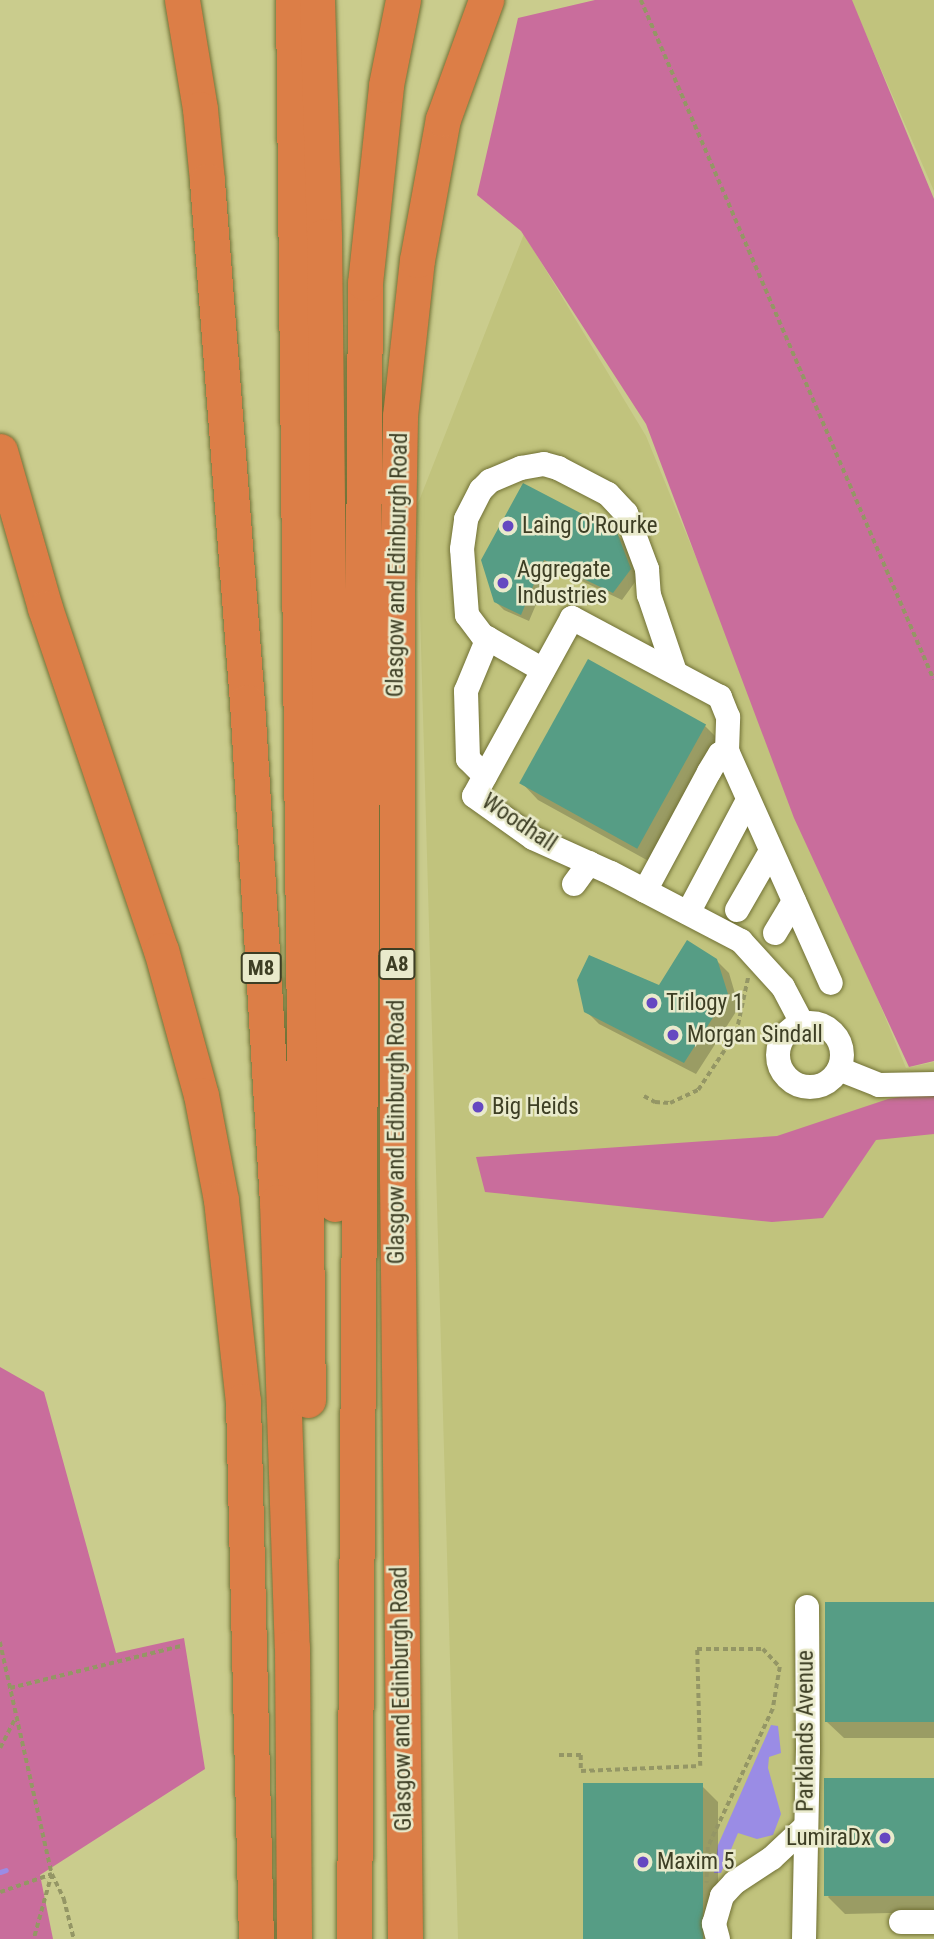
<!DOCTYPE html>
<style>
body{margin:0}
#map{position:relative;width:934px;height:1939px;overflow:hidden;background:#cacc8d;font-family:"Roboto Condensed",sans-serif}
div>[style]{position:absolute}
.built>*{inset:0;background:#c1c37d}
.forest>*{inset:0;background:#c96d9c}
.water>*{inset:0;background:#9a8ce5}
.shadow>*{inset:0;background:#0003}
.stream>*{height:5px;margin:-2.5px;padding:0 2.5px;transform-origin:2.5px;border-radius:2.5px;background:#9a8ce5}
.building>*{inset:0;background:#569d85;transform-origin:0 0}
.path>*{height:3.5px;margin-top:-1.75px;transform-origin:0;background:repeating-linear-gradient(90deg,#949665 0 5px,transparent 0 8.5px)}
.roads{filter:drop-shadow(0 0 2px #717135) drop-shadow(0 0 2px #717135)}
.minor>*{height:24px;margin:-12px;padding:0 12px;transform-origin:12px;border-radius:12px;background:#fff}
.minor>.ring{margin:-12px;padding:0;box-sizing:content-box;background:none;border:24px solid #fff;border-radius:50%}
.highway>*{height:35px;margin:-17.5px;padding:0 17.5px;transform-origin:17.5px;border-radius:17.5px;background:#dc7e47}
.dots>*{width:19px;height:19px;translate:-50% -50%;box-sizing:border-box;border:4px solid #e9eacb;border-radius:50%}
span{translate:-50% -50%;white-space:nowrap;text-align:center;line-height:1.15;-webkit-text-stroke:5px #e9eacb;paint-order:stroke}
.shield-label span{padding:2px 5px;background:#e9eacb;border:2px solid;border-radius:5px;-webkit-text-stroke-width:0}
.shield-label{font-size:21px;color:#3d3e24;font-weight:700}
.poi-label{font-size:23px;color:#3d3e24}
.left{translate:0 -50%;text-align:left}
.right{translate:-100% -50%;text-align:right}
.street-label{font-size:23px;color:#3d3e24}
</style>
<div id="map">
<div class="built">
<div style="clip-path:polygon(851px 0,934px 0,934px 191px)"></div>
<div style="clip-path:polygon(524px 234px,646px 436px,906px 1068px,934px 1062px,934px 1939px,458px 1939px,417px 506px)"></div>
</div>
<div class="forest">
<div style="clip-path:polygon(595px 0,852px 0,934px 199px,934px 1061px,909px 1067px,794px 818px,646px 424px,521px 231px,477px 195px,518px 18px)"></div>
<div style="clip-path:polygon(934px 1091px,934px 1134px,876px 1140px,823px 1218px,772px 1222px,485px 1192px,476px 1157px,777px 1136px,888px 1099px)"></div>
<div style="clip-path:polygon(0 1367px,44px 1392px,116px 1653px,184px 1638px,205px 1769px,40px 1875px,53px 1939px,0 1939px)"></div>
</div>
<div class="water">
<div style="clip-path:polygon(771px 1725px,778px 1726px,781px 1753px,769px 1757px,768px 1768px,781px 1814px,773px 1835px,757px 1839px,738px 1833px,721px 1873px,714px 1873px,718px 1845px)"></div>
</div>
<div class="shadow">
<div style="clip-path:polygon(616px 534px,625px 542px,638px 578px,622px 600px,552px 567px,529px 621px,504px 610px,495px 601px,483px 561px)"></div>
<div style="clip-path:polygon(705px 726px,722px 743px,654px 864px,538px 800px,522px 783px)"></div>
<div style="clip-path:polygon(716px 960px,729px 973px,739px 1007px,696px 1074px,599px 1024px,586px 1011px,660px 987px)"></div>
<div style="clip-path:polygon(934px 1604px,934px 1738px,844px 1738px,827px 1722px)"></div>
<div style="clip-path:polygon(934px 1779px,934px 1912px,845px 1914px,828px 1897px)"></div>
<div style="clip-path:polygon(702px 1786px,718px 1802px,718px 1939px,584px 1939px)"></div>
</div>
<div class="stream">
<div style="left:0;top:1872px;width:6px;rotate:-18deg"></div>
</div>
<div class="building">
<div style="clip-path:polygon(523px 483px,617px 532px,631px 569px,613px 593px,544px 560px,521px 615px,494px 602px,481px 560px)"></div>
<div style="left:588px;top:659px;width:135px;height:142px;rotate:29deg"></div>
<div style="clip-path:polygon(687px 940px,717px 959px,728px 994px,684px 1063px,584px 1012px,577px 980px,589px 955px,659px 985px)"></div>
<div style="left:825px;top:1602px;width:109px;height:120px"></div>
<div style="left:934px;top:1778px;width:118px;height:110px;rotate:90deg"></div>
<div style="left:583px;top:1783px;width:120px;height:156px"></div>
</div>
<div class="path">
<div style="left:641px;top:0;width:740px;rotate:66.69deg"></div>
<div style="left:644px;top:1096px;width:13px;rotate:29deg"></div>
<div style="left:655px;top:1102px;width:15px;rotate:4deg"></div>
<div style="left:670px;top:1103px;width:31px;rotate:-25deg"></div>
<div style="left:698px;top:1090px;width:69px;rotate:-56.3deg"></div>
<div style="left:736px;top:1033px;width:57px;rotate:-77.9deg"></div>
<div style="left:0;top:1642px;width:238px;rotate:77.4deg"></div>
<div style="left:52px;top:1874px;width:67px;rotate:105.5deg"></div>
<div style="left:10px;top:1688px;width:176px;rotate:-13.8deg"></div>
<div style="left:0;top:1748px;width:34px;rotate:-63deg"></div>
<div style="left:559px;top:1755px;width:22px"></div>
<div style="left:581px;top:1755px;width:16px;rotate:90deg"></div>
<div style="left:581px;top:1771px;width:119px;rotate:-2.4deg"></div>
<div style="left:700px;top:1766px;width:117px;rotate:-91.5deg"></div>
<div style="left:697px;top:1649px;width:66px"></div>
<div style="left:763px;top:1649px;width:25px;rotate:47deg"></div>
<div style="left:780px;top:1667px;width:43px;rotate:99.5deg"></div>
<div style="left:773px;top:1709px;width:153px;rotate:115.2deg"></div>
<div style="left:708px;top:1847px;width:36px;rotate:92deg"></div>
<div style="left:0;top:1892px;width:55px;rotate:-19.1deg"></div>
<div style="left:52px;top:1874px;width:28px;rotate:64deg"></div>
<div style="left:64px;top:1899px;width:41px;rotate:76deg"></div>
</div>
<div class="roads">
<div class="minor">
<div style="left:543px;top:670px;width:70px;rotate:-150.2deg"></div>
<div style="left:482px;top:635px;width:25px;rotate:-127deg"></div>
<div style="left:467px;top:615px;width:66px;rotate:-94.3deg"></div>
<div style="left:462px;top:549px;width:30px;rotate:-82deg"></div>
<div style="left:466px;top:519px;width:33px;rotate:-63deg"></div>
<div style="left:481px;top:490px;width:13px;rotate:-45deg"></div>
<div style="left:490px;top:481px;width:34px;rotate:-23deg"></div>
<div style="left:521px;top:468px;width:23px;rotate:-10deg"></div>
<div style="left:544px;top:464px;width:15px;rotate:16deg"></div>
<div style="left:558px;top:468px;width:56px;rotate:27.5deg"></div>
<div style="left:608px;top:494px;width:26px;rotate:47deg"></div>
<div style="left:626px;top:513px;width:60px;rotate:69.4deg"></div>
<div style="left:647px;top:569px;width:26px;rotate:86deg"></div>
<div style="left:649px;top:595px;width:81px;rotate:71.3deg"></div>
<div style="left:727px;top:751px;width:34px;rotate:-88deg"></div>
<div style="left:728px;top:717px;width:22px;rotate:-112deg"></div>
<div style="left:720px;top:697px;width:168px;rotate:-151.9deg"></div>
<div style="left:572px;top:618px;width:203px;rotate:118.8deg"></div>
<div style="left:474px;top:796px;width:72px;rotate:35.4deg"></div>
<div style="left:533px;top:838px;width:85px;rotate:24.2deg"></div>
<div style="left:611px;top:873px;width:147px;rotate:27.6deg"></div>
<div style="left:741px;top:941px;width:62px;rotate:47.6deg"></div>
<div style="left:783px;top:987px;width:41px;rotate:62.2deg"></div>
<div style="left:485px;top:776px;width:24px;rotate:-135deg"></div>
<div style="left:468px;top:759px;width:68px;rotate:-91.7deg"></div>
<div style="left:466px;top:691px;width:57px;rotate:-67.5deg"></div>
<div style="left:574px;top:884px;width:26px;rotate:-54deg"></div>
<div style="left:645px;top:891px;width:135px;rotate:-61.7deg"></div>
<div style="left:709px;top:772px;width:21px;rotate:-59deg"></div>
<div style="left:720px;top:754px;width:8px;rotate:-23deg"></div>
<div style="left:727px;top:751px;width:254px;rotate:65.9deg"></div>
<div style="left:737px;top:910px;width:68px;rotate:-60deg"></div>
<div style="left:688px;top:913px;width:128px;rotate:-62deg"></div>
<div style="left:775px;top:933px;width:37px;rotate:-59deg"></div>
<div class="ring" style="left:778px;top:1023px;width:40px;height:40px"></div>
<div style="left:839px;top:1069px;width:43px;rotate:21.8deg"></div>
<div style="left:879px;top:1085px;width:55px;rotate:-1deg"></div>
<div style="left:901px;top:1922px;width:33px"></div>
<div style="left:718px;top:1939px;width:16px;rotate:-105deg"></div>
<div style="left:714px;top:1924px;width:29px;rotate:-74deg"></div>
<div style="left:722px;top:1896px;width:18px;rotate:-47deg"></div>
<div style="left:734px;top:1883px;width:45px;rotate:-33.3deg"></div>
<div style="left:772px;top:1858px;width:45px;rotate:-43.2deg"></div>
<div style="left:804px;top:1939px;width:188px;rotate:-88.8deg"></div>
<div style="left:808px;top:1751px;width:144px;rotate:-90.4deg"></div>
</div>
<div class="highway">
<div style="left:182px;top:0;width:110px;rotate:80.6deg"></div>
<div style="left:200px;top:109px;width:72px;rotate:84.4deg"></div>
<div style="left:207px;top:181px;width:523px;rotate:85.61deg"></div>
<div style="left:247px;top:702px;width:501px;rotate:86.57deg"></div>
<div style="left:277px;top:1202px;width:445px;rotate:88.1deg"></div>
<div style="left:292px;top:1647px;width:292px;rotate:89.6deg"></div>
<div style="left:293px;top:0;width:1400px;rotate:89.39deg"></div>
<div style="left:317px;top:0;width:236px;rotate:88.3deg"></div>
<div style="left:324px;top:236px;width:968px;rotate:89.35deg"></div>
<div style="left:0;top:451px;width:163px;rotate:74deg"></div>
<div style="left:45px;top:608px;width:361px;rotate:71.3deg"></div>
<div style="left:161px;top:950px;width:150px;rotate:74.6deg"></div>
<div style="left:201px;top:1095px;width:107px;rotate:79.2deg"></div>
<div style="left:221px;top:1200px;width:202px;rotate:83.8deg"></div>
<div style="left:243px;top:1401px;width:538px;rotate:88.62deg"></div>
<div style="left:354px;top:1939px;width:1656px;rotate:-89.62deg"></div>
<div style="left:365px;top:283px;width:199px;rotate:-83.9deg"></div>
<div style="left:386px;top:85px;width:87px;rotate:-78.7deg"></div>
<div style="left:405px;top:1939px;width:759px;rotate:-90.6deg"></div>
<div style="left:397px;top:1180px;width:589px;rotate:-90deg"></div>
<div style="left:397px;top:591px;width:175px;rotate:-89deg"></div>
<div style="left:400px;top:416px;width:157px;rotate:-83.8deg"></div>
<div style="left:417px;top:260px;width:143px;rotate:-79.6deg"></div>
<div style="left:443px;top:119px;width:127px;rotate:-70.1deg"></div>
</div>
</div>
<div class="dots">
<div style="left:508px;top:526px;background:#6548c1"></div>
<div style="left:503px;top:583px;background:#6548c1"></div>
<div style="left:652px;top:1003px;background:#6548c1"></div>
<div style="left:673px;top:1035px;background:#6548c1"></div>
<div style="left:478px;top:1107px;background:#6548c1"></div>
<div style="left:885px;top:1838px;background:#6548c1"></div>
<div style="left:643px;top:1862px;background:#6548c1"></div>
</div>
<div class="shield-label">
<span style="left:397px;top:964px">A8</span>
<span style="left:261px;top:968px">M8</span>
</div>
<div class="poi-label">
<span class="left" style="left:522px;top:526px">Laing O'Rourke</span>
<span class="left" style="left:517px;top:583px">Aggregate<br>Industries</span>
<span class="left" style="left:666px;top:1003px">Trilogy 1</span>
<span class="left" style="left:687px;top:1035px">Morgan Sindall</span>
<span class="left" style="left:492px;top:1107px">Big Heids</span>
<span class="right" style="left:871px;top:1838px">LumiraDx</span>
<span class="left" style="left:657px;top:1862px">Maxim 5</span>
</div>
<div class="street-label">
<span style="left:398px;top:565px;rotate:-89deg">Glasgow and Edinburgh Road</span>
<span style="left:519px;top:823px;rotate:34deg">Woodhall</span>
<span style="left:397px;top:1132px;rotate:-90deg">Glasgow and Edinburgh Road</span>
<span style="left:402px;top:1699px;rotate:-91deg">Glasgow and Edinburgh Road</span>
<span style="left:806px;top:1731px;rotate:-90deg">Parklands Avenue</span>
</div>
</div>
